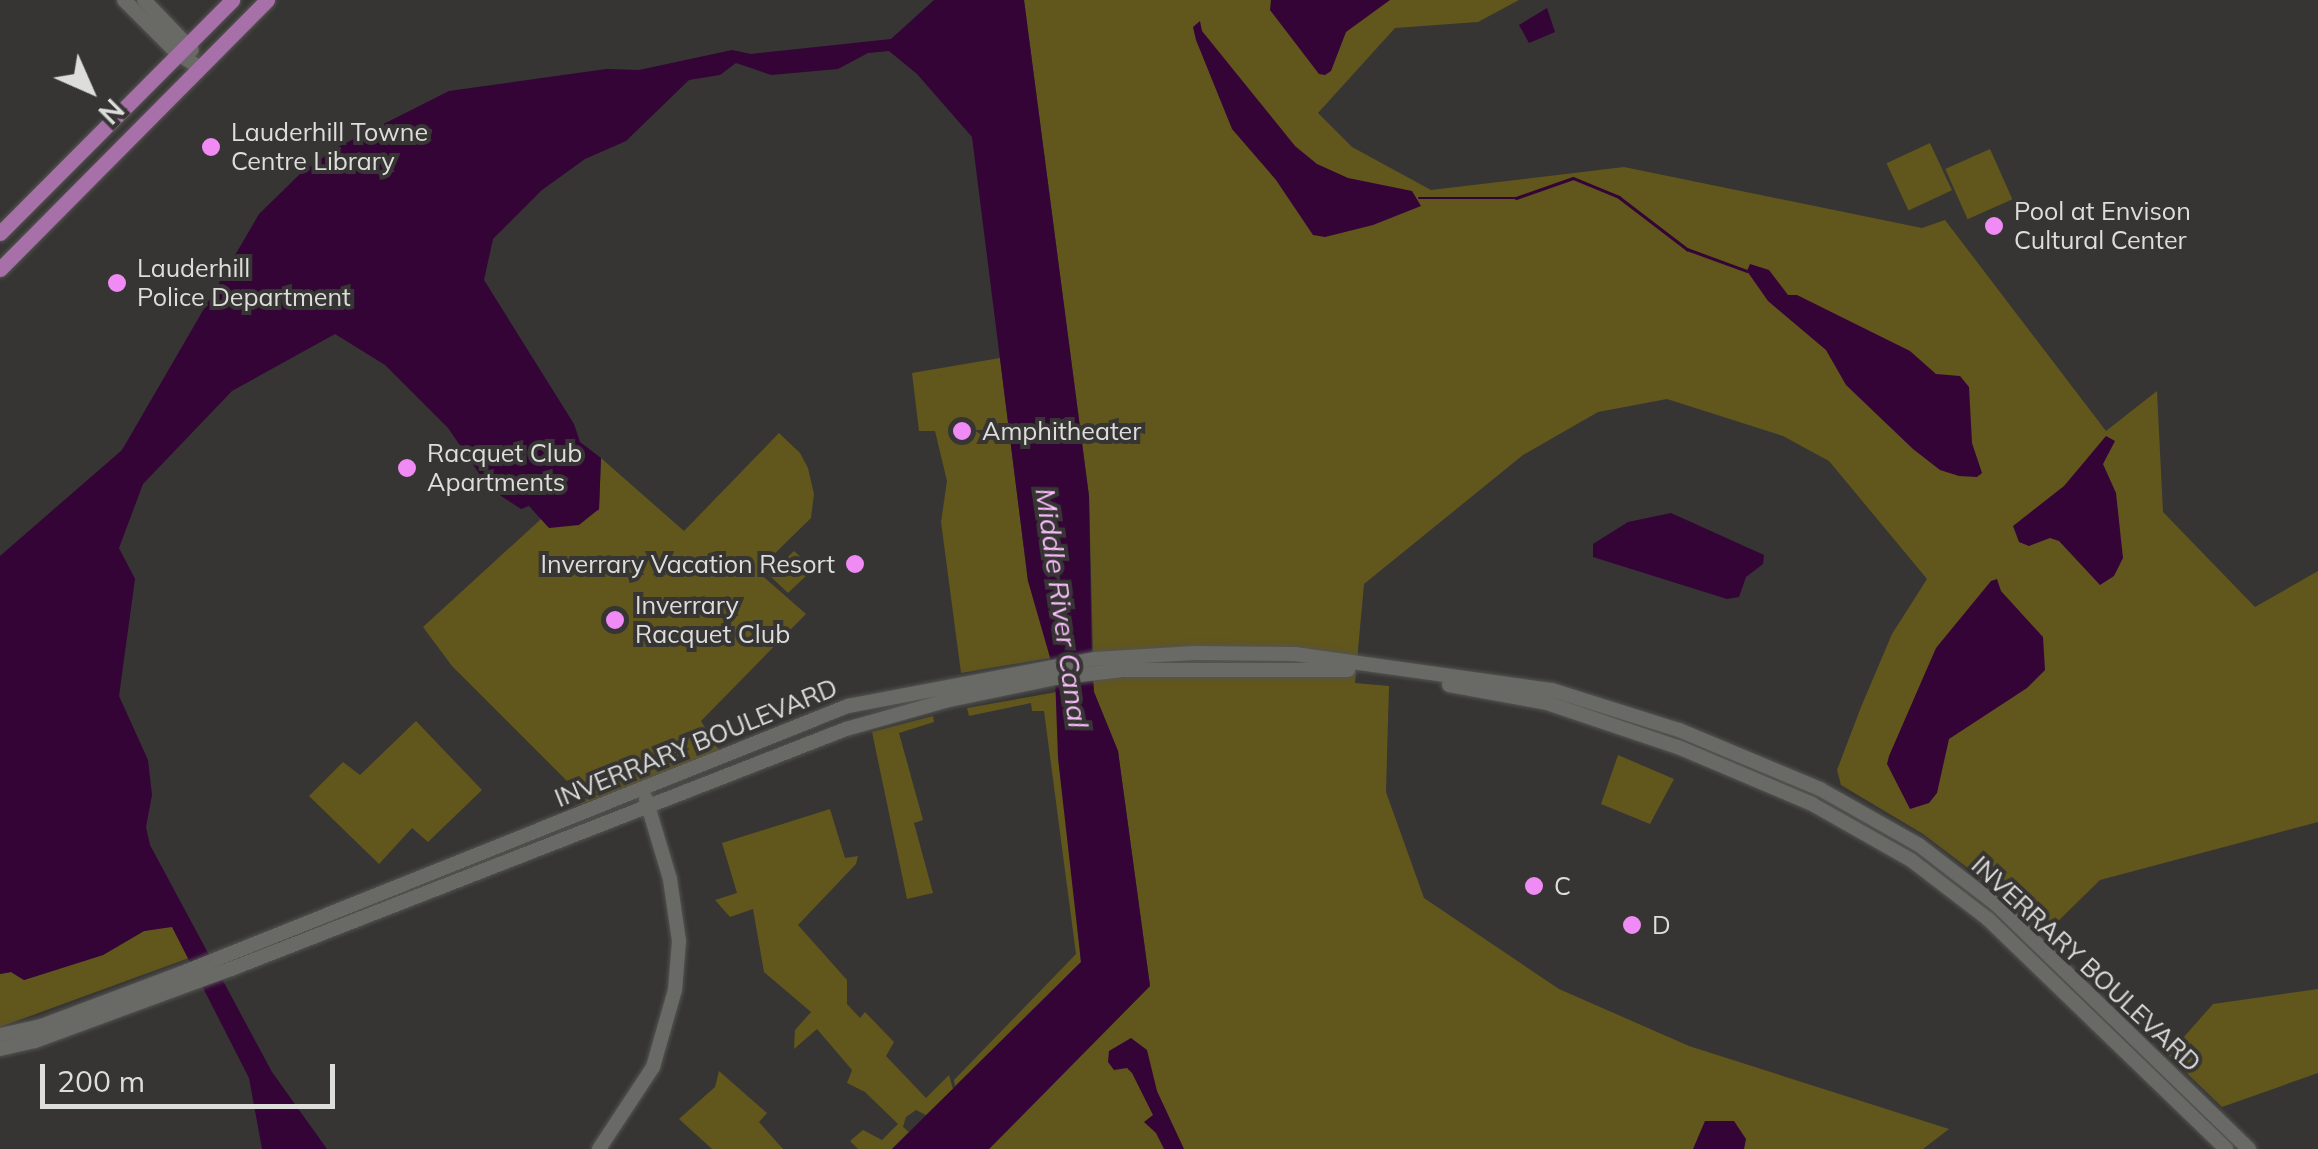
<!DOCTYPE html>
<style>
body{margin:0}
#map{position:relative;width:2318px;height:1149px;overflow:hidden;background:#363533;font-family:Mulish,sans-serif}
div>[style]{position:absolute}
.green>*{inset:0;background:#61561c;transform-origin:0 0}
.water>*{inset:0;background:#340437}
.stream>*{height:2.5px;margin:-1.25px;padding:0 1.25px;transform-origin:1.25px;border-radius:1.25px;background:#340437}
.roads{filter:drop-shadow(0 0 2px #535351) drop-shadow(0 0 2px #535351)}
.secondary>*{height:14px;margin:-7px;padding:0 7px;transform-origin:7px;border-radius:7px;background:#696966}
.primary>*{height:15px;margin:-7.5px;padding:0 7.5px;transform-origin:7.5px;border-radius:7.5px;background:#a770a9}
.dots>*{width:28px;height:28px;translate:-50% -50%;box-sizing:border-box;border:5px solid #363533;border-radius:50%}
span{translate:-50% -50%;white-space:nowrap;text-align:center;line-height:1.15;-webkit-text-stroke:8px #363533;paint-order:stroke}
.poi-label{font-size:25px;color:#dddddc}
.left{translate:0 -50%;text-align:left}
.right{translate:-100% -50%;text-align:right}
.street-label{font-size:25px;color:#dddddc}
.water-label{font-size:28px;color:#f7bcf9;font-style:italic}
.north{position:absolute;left:40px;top:40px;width:100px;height:100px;-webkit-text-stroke:8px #363533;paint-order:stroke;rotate:135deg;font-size:28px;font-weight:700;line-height:40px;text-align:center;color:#dddddc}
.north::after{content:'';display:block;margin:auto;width:35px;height:45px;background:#dddddc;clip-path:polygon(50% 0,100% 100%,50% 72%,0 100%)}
.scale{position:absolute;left:40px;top:1064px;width:295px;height:45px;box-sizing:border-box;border:5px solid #dddddc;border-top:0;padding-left:12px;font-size:30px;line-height:35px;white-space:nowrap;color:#dddddc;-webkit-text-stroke:8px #363533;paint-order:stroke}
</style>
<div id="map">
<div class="green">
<div style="clip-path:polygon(1024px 0,1519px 0,1478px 22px,1395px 28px,1318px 113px,1352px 147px,1431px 190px,1624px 167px,1922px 228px,1945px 220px,2106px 431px,2157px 391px,2163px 512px,2255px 607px,2318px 571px,2318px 822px,2100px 880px,2044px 935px,1997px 890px,1923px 834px,1841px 785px,1837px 770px,1861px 707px,1892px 634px,1927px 579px,1829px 461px,1783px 436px,1667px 399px,1598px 412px,1523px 455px,1364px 584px,1355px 683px,1389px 686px,1386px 792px,1424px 898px,1559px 989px,1689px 1046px,1949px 1129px,1923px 1149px,989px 1149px,1150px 986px,1118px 751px,1094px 692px,1089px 496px)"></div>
<div style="left:1930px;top:143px;width:52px;height:48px;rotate:65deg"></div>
<div style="left:1990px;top:149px;width:55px;height:49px;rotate:66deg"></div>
<div style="clip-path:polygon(1000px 358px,1028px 581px,1055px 657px,961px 673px,941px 522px,947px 481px,935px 431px,919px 431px,912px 373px)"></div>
<div style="clip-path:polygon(779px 433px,800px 453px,808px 468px,814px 494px,811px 518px,757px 571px,806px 614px,701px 721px,720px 752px,579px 805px,569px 783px,452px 666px,423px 627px,541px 519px,549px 527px,599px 510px,601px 458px,684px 531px)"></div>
<div style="clip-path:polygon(794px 551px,804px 560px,807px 575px,788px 593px,769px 575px)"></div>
<div style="clip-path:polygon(1057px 692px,1081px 962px,955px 1086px,954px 1080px,1076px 954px,1044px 711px,1032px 711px,1031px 703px,969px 716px,967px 708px)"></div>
<div style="clip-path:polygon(933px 716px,934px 722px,899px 733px,923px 820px,914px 823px,933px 893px,907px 899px,872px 732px)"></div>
<div style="clip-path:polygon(416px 721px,482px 790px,428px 842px,412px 828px,379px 864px,309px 796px,343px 762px,360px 775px)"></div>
<div style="clip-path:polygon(1618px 755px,1674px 779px,1650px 824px,1601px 804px)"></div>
<div style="clip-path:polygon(830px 809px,845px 858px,858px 856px,856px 864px,798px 925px,847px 980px,847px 1004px,860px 1018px,865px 1012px,894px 1042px,886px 1056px,926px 1098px,949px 1075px,953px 1089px,926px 1115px,916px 1110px,906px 1117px,903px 1127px,909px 1132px,892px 1149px,858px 1149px,850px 1141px,863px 1130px,882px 1140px,898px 1124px,865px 1092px,847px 1083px,852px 1070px,817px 1029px,794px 1049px,795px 1030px,811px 1012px,764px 972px,753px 909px,730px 917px,715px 900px,737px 893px,722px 843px)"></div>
<div style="clip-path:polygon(172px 926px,189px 958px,0 1027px,0 974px,11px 972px,24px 980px,103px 955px,144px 931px)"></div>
<div style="clip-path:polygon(2318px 989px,2318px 1073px,2222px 1107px,2168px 1055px,2213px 1004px)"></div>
<div style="clip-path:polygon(719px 1071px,767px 1113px,759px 1122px,783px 1149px,712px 1149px,679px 1119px,715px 1087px)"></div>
</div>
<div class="water">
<div style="clip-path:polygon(934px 0,1024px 0,1089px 496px,1092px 672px,1094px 692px,1118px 751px,1150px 986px,989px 1149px,892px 1149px,1081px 962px,1058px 758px,1055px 675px,1028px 581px,972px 137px,917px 74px,889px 51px,868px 53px,838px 69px,771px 75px,736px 63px,720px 75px,689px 80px,626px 141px,585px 159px,542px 190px,493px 239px,484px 280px,574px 424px,580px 442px,601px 458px,599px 509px,579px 525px,549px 528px,529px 506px,521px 509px,489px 488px,448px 428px,385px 365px,335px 334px,232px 391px,143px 484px,119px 548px,135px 579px,119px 696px,148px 760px,152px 795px,146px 827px,150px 845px,272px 1072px,327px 1149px,262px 1149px,249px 1078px,172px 927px,144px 931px,103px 955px,24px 980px,11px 972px,0 974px,0 556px,122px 450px,259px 214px,300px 174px,338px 147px,449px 91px,606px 69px,639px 70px,732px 50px,751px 54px,891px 39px)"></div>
<div style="clip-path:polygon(1390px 0,1346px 32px,1331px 71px,1325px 75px,1319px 74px,1270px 10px,1271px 0)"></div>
<div style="clip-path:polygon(1547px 8px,1555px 32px,1529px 43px,1519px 25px)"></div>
<div style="clip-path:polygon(1200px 21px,1202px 31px,1295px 146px,1317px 164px,1348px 178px,1412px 191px,1421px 206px,1373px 225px,1325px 237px,1313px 235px,1276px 180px,1232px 129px,1196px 40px,1193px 27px)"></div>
<div style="clip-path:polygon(1750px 264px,1769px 270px,1788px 295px,1797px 295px,1910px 351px,1936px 374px,1960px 376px,1969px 387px,1972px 443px,1982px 473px,1977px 477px,1959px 476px,1940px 470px,1913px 449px,1846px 385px,1826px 350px,1768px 301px,1747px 271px)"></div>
<div style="clip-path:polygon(2106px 436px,2115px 441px,2103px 464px,2116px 493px,2123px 558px,2114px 576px,2100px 585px,2059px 541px,2050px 538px,2029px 546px,2019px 542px,2013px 526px,2064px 486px)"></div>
<div style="clip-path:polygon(1671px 513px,1764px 555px,1763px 564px,1746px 577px,1739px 597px,1727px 599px,1593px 557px,1593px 544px,1628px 522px)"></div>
<div style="clip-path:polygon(1997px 579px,2001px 591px,2043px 637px,2045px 670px,2027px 688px,1949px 739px,1937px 793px,1929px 803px,1910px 809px,1887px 764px,1889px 756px,1936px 648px,1991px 581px)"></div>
<div style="clip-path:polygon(1131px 1038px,1147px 1050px,1157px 1091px,1184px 1149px,1164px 1149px,1156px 1133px,1144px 1122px,1153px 1115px,1132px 1073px,1127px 1068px,1114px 1070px,1108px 1062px,1109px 1051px)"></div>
<div style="clip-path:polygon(1705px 1121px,1734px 1121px,1746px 1139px,1744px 1149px,1693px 1149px)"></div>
</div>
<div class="stream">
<div style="left:1419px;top:198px;width:97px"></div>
<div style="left:1516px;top:198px;width:60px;rotate:-19.3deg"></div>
<div style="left:1573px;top:178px;width:50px;rotate:22.4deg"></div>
<div style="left:1619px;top:197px;width:86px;rotate:37.4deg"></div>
<div style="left:1687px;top:249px;width:64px;rotate:20.1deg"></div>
</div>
<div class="roads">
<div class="secondary">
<div style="left:124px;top:0;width:76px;rotate:45deg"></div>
<div style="left:178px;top:54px;width:26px;rotate:32deg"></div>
<div style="left:144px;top:0;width:69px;rotate:46.2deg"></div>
<div style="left:1449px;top:685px;width:100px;rotate:10.4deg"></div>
<div style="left:1547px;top:703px;width:138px;rotate:18.6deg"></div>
<div style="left:1678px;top:747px;width:146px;rotate:23deg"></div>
<div style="left:1812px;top:804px;width:114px;rotate:29.5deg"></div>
<div style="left:1911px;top:860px;width:97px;rotate:37.5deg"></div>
<div style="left:1988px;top:919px;width:331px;rotate:44deg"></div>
<div style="left:0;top:1035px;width:42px;rotate:-12.4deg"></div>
<div style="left:41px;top:1026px;width:151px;rotate:-20.6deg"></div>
<div style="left:182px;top:973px;width:718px;rotate:-21.85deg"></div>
<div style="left:848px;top:706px;width:250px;rotate:-10.8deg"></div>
<div style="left:1094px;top:659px;width:100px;rotate:-3.4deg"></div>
<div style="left:1194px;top:653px;width:101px;rotate:0.6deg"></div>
<div style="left:1295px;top:654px;width:260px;rotate:8deg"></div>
<div style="left:1552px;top:690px;width:133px;rotate:17.5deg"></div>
<div style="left:1679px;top:730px;width:153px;rotate:22.7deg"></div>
<div style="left:1820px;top:789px;width:114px;rotate:29.5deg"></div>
<div style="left:1919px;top:845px;width:98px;rotate:37.6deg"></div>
<div style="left:1997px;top:905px;width:351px;rotate:44.1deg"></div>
<div style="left:0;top:1049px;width:36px;rotate:-13deg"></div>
<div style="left:35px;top:1041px;width:209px;rotate:-20.2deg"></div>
<div style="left:231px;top:969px;width:660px;rotate:-21.32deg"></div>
<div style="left:846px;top:729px;width:103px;rotate:-15.8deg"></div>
<div style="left:945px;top:701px;width:112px;rotate:-11.8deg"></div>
<div style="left:1055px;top:678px;width:68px;rotate:-6.7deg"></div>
<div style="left:1123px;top:670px;width:225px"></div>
<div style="left:599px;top:1149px;width:98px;rotate:-56.6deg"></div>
<div style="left:653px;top:1067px;width:80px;rotate:-74.1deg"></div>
<div style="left:675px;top:990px;width:49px;rotate:-85.3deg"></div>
<div style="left:679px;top:941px;width:63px;rotate:-98.3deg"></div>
<div style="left:670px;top:879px;width:84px;rotate:-106.7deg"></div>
</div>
<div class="primary">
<div style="left:0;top:233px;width:329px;rotate:-45.1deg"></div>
<div style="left:0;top:269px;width:379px;rotate:-45.2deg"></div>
</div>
</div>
<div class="dots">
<div style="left:211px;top:147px;background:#f08bf5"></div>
<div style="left:1994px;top:226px;background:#f08bf5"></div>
<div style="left:117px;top:283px;background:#f08bf5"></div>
<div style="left:962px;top:431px;background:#f08bf5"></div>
<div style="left:407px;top:468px;background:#f08bf5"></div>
<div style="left:855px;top:564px;background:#f08bf5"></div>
<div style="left:615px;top:620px;background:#f08bf5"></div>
<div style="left:1534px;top:886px;background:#f08bf5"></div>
<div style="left:1632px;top:925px;background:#f08bf5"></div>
</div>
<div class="poi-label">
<span class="left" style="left:231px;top:147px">Lauderhill Towne<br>Centre Library</span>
<span class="left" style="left:2014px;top:226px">Pool at Envison<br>Cultural Center</span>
<span class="left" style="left:137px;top:283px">Lauderhill<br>Police Department</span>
<span class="left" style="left:982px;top:431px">Amphitheater</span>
<span class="left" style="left:427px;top:468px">Racquet Club<br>Apartments</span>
<span class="right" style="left:835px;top:564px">Inverrary Vacation Resort</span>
<span class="left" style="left:635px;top:620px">Inverrary<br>Racquet Club</span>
<span class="left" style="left:1554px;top:886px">C</span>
<span class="left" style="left:1652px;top:925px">D</span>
</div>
<div class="street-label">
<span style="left:696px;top:743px;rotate:-22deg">INVERRARY BOULEVARD</span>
<span style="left:2086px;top:964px;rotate:43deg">INVERRARY BOULEVARD</span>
</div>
<div class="water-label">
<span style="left:1062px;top:608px;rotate:82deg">Middle River Canal</span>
</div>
<div class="north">N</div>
<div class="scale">200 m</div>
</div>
